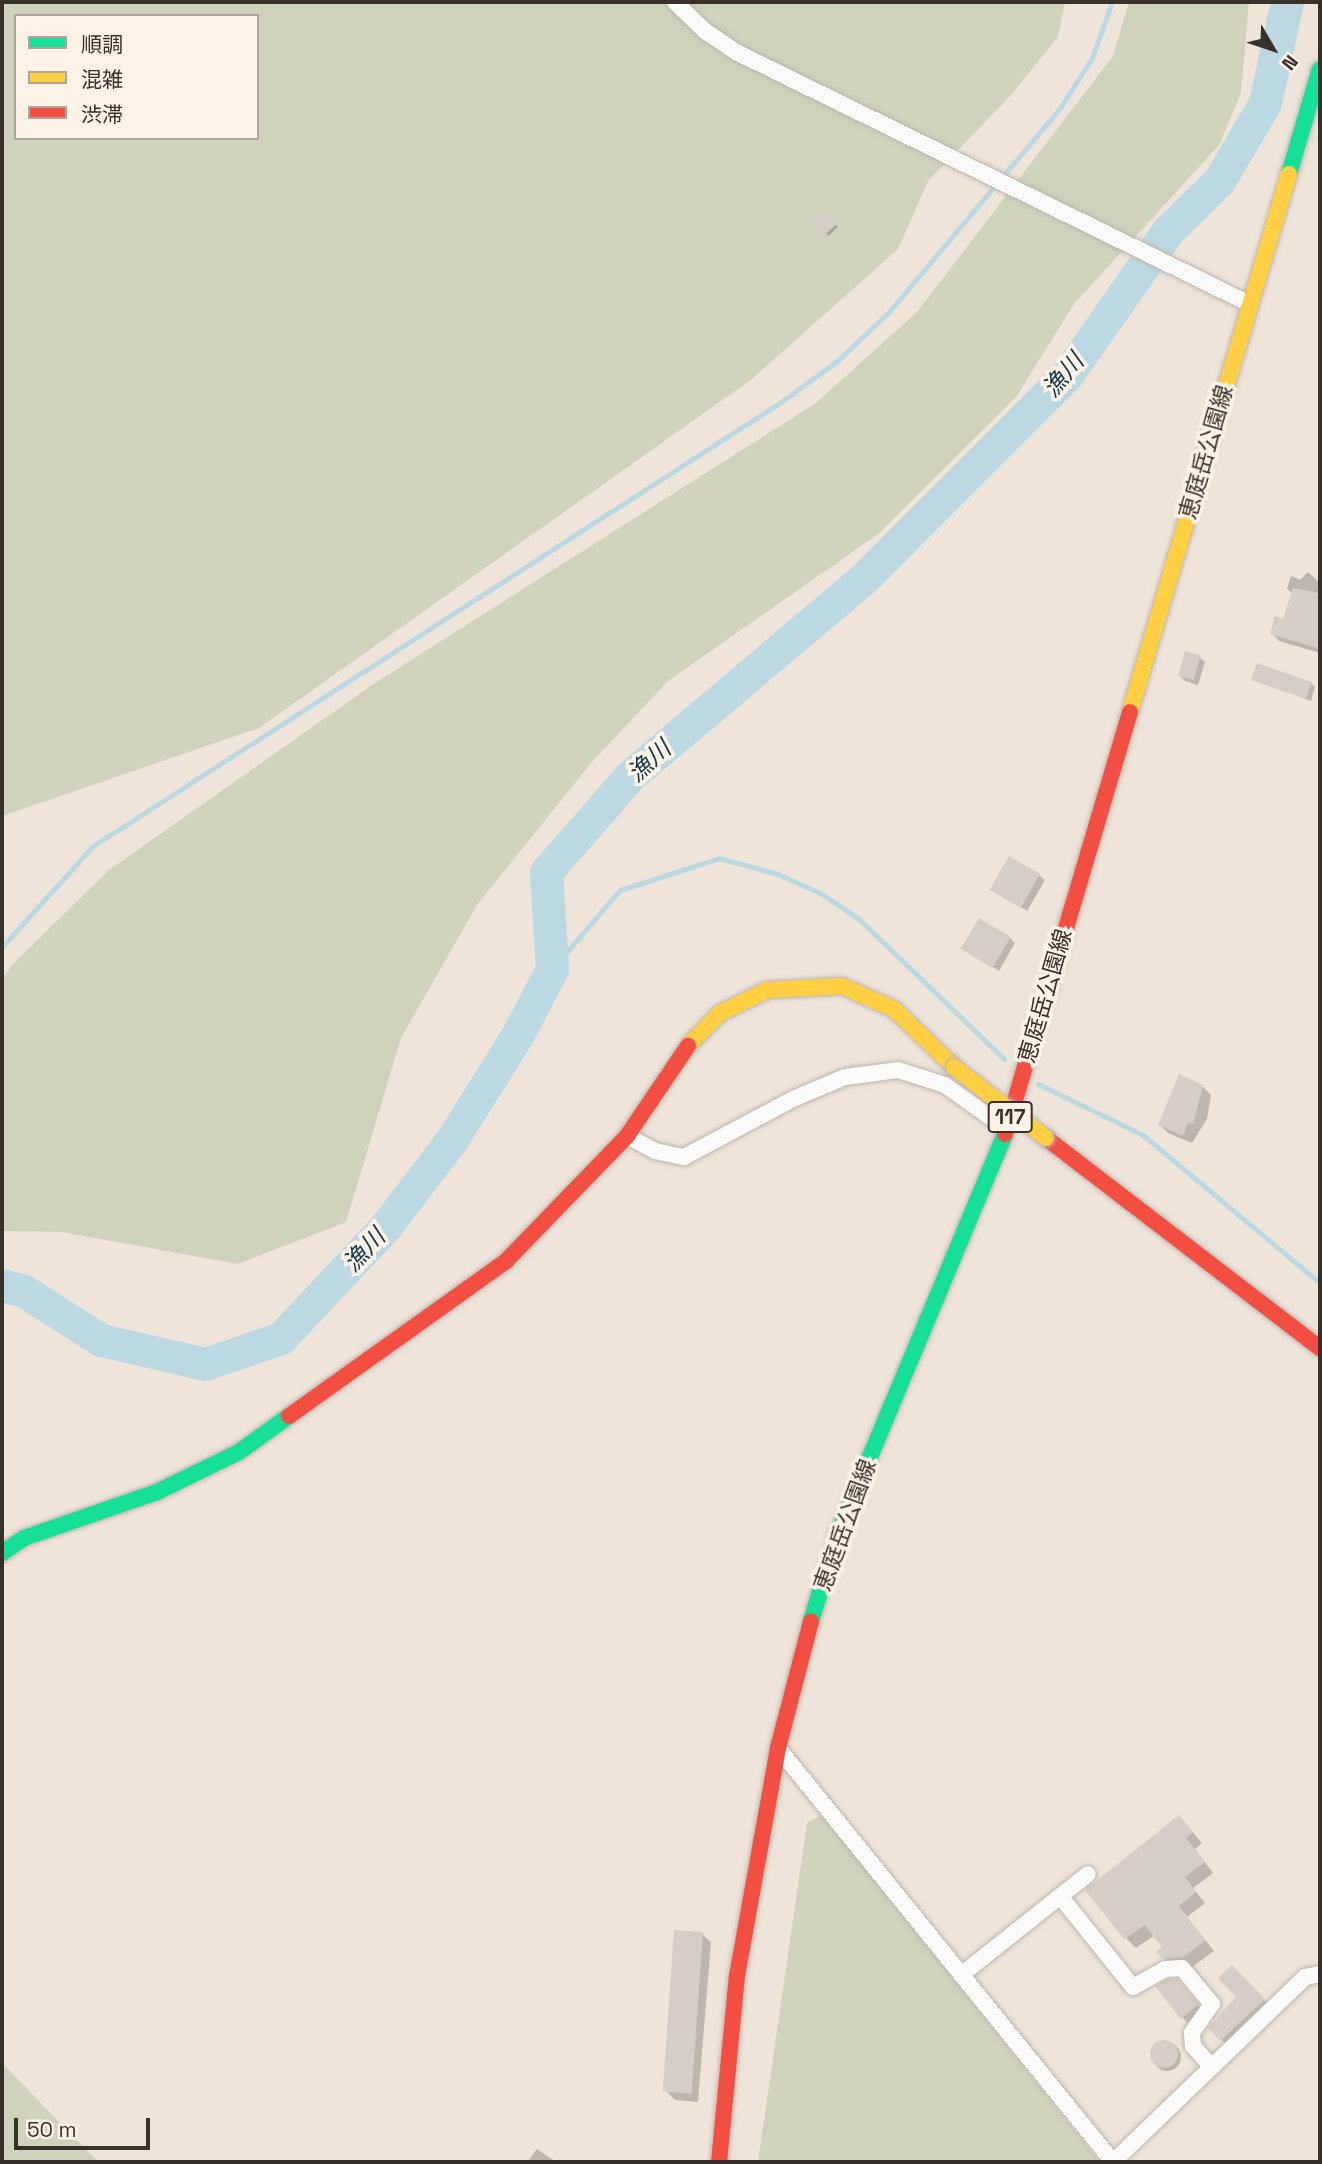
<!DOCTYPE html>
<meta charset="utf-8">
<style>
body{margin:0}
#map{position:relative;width:1322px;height:2164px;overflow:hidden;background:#eee4da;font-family:"Space Grotesk","Noto Sans JP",sans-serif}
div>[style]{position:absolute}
.green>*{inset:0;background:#d0d2bc}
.shadow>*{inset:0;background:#0003;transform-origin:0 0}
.round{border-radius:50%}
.stream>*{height:5px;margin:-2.5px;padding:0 2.5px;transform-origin:2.5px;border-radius:2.5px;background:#bcd8e3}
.river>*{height:33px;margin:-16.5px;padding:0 16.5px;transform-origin:16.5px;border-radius:16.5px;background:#bcd8e3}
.building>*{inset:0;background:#d6cdc6;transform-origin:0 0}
.roads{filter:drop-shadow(0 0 2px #beb6af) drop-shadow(0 0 2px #beb6af)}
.street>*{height:16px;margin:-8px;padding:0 8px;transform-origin:8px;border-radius:8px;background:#fcfbf9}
.fast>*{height:16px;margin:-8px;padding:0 8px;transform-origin:8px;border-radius:8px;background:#16e098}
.slow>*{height:16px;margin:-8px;padding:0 8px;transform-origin:8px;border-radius:8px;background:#ffcf43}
.jam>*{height:16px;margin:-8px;padding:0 8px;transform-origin:8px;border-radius:8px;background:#f24e42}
.bridges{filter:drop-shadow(0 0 2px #beb6af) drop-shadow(0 0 2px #beb6af)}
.slow-bridge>*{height:16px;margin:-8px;padding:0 8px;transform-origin:8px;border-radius:8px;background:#ffcf43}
span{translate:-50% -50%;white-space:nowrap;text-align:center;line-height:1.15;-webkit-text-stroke:7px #fdf2e8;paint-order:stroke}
.shield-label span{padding:2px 5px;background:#fdf2e8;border:2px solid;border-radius:5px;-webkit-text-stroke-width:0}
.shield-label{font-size:21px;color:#38312a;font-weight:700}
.street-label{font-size:23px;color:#38312a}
.water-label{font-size:24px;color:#123948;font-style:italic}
.frame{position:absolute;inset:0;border:4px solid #38312a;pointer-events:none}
.legend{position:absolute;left:14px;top:14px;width:245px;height:126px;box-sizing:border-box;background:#fdf2e8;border:2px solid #aea59c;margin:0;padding:9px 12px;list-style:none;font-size:21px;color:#38312a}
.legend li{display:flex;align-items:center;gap:14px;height:35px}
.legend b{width:35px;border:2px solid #aea59c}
.north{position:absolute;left:1238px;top:14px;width:70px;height:70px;-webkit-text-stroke:5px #fdf2e8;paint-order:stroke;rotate:129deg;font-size:19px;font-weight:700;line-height:28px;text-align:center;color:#38312a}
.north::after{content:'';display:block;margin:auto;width:24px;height:32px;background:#38312a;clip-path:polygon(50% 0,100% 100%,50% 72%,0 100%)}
.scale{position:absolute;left:14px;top:2118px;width:136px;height:32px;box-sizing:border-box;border:4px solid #38312a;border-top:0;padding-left:9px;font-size:21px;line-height:24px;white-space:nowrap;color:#38312a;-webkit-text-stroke:5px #fdf2e8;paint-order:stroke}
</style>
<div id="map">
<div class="green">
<div style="clip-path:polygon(evenodd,2px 2px,1065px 2px,1058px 37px,1011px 95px,928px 181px,898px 249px,752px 379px,259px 728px,2px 816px,2px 2px,16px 16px,257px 16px,257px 138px,16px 138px,16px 16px)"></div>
<div style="clip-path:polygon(1129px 2px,1249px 2px,1241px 93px,1219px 145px,1074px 304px,1016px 397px,878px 534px,668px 681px,591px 763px,477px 905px,401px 1038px,346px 1222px,238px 1264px,62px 1232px,2px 1231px,2px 978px,14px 963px,109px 870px,375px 683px,816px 403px,917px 312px,1113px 56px)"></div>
<div style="clip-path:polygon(822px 1815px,1100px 2162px,758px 2162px,807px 1823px)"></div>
<div style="clip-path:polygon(2px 2063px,98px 2162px,2px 2162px)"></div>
</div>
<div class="shadow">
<div style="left:825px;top:213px;width:19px;height:13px;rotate:47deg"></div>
<div style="clip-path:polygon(1308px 572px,1320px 583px,1320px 653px,1279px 641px,1272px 633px,1284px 621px,1293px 594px,1287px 589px,1291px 576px,1300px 580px)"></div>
<div style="clip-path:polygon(1199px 657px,1205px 662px,1198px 685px,1185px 681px,1179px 675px)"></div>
<div style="clip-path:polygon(1253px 679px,1311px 683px,1315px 687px,1311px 701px)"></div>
<div style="clip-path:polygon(1039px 875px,1045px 880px,1027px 911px,992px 889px)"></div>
<div style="clip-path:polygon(1010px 938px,1015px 943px,999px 971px,964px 948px)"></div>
<div style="clip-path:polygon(1202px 1086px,1211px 1095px,1207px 1119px,1192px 1143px,1168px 1133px,1160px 1125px)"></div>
<div style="clip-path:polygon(1189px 1828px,1202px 1843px,1195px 1849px,1213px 1873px,1193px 1888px,1205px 1903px,1187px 1917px,1214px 1951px,1192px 1967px,1174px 1968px,1159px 1952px,1164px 1947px,1155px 1935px,1136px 1948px,1126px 1938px)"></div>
<div style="clip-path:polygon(702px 1934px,711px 1942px,698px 2102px,675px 2100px,667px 2092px)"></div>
<div style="clip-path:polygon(1232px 1967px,1269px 2005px,1227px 2045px,1210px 2028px,1238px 1997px)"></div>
<div style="clip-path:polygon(1183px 1986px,1203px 2011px,1188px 2023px,1182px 2017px)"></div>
<div class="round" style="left:1153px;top:2043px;width:28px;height:28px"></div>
<div style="clip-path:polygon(537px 2149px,556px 2162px,527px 2162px)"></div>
</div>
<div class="stream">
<div style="left:2px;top:947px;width:136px;rotate:-48deg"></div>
<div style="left:93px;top:846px;width:819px;rotate:-32.84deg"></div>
<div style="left:781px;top:402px;width:69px;rotate:-36.2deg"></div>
<div style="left:837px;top:361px;width:70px;rotate:-43.3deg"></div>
<div style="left:888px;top:313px;width:268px;rotate:-50deg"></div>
<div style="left:1060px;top:108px;width:59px;rotate:-57.4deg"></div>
<div style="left:1092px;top:58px;width:59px;rotate:-70.3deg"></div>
<div style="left:552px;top:969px;width:104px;rotate:-49.3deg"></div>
<div style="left:620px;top:890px;width:104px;rotate:-17.9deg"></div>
<div style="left:719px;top:858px;width:61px;rotate:15.2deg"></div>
<div style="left:778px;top:874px;width:46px;rotate:24.3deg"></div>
<div style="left:820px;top:893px;width:47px;rotate:33.7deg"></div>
<div style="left:859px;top:919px;width:202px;rotate:44deg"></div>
<div style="left:1038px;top:1084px;width:117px;rotate:25.9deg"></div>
<div style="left:1143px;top:1135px;width:231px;rotate:39.9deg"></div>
</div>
<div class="river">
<div style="left:2px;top:1285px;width:23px;rotate:15deg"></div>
<div style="left:24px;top:1291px;width:91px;rotate:32.5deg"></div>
<div style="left:101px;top:1340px;width:107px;rotate:13deg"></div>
<div style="left:205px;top:1364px;width:80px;rotate:-18.9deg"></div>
<div style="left:281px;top:1338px;width:154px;rotate:-46.8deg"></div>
<div style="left:386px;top:1226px;width:111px;rotate:-52.7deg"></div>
<div style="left:453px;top:1138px;width:123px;rotate:-58deg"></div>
<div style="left:518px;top:1034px;width:73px;rotate:-62.4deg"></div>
<div style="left:552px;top:969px;width:97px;rotate:-93.5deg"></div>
<div style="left:546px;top:872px;width:129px;rotate:-48.8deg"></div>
<div style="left:631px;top:775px;width:304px;rotate:-40.2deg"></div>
<div style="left:863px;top:579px;width:288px;rotate:-45deg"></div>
<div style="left:1067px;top:375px;width:176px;rotate:-55deg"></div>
<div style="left:1168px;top:231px;width:71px;rotate:-44.4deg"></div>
<div style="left:1219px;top:181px;width:91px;rotate:-59.5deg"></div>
<div style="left:1265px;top:103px;width:103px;rotate:-77.7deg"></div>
</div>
<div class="building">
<div style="left:825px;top:210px;width:18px;height:18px;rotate:47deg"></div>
<div style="clip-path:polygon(1293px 588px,1320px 593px,1320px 649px,1270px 634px,1275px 616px,1283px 619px)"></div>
<div style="left:1185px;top:651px;width:16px;height:26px;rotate:15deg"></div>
<div style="left:1257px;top:663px;width:58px;height:18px;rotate:19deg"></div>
<div style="left:1009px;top:856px;width:36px;height:39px;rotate:30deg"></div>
<div style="left:979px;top:918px;width:37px;height:36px;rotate:31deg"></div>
<div style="clip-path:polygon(1179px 1074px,1203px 1085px,1193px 1124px,1188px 1123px,1183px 1136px,1158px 1125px)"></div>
<div style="clip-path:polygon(1179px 1815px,1193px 1832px,1186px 1838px,1205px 1862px,1185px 1877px,1196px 1892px,1179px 1906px,1205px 1940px,1182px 1958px,1163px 1959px,1156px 1952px,1162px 1947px,1145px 1925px,1124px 1939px,1085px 1890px)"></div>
<div style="left:674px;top:1930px;width:29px;height:162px;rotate:4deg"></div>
<div style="clip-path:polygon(1232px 1965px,1265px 1999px,1220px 2041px,1208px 2028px,1236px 1997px,1218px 1978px)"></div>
<div style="clip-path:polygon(1168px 1979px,1177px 1979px,1199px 2004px,1181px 2019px,1155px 1986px)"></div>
<div class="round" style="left:1150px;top:2040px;width:28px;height:28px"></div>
</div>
<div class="roads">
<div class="street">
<div style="left:675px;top:2px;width:42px;rotate:44deg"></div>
<div style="left:705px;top:31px;width:40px;rotate:34deg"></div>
<div style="left:738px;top:53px;width:570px;rotate:26.12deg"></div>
<div style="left:627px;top:1136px;width:32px;rotate:28deg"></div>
<div style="left:655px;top:1151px;width:30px;rotate:12deg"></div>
<div style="left:684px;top:1157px;width:123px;rotate:-28deg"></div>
<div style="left:793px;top:1099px;width:56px;rotate:-22.9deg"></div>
<div style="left:845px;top:1077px;width:53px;rotate:-7.5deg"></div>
<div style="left:898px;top:1070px;width:49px;rotate:17.7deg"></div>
<div style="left:945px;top:1085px;width:76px;rotate:35.4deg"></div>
<div style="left:778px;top:1748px;width:533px;rotate:51.02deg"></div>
<div style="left:1113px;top:2162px;width:267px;rotate:-43.9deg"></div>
<div style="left:1305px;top:1977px;width:15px;rotate:-11deg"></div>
<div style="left:1060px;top:1896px;width:117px;rotate:51.3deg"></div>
<div style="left:1133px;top:1987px;width:37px;rotate:-29deg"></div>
<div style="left:1165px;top:1969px;width:17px;rotate:-3deg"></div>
<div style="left:1182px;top:1968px;width:47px;rotate:50.2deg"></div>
<div style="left:1212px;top:2004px;width:35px;rotate:125deg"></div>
<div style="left:1192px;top:2033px;width:13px;rotate:86deg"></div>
<div style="left:1193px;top:2046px;width:28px;rotate:48deg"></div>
<div style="left:961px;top:1975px;width:162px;rotate:-38.5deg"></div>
</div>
<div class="fast">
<div style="left:1289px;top:174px;width:109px;rotate:-73.6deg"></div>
<div style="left:2px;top:1553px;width:27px;rotate:-34deg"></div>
<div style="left:24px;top:1538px;width:141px;rotate:-19.1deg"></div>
<div style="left:157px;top:1492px;width:91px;rotate:-26deg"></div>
<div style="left:239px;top:1452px;width:62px;rotate:-35.8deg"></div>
<div style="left:811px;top:1621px;width:94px;rotate:-72.7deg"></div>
<div style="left:839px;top:1531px;width:430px;rotate:-67.3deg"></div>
</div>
<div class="slow">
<div style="left:1130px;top:712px;width:561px;rotate:-73.54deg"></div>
<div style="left:688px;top:1046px;width:46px;rotate:-45.9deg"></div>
<div style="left:720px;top:1013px;width:52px;rotate:-26.1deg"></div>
<div style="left:767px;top:990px;width:75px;rotate:-3.1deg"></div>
<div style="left:842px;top:986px;width:57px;rotate:23.9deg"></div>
<div style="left:894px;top:1009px;width:83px;rotate:44deg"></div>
</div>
<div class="jam">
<div style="left:1005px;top:1134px;width:440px;rotate:-73.5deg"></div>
<div style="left:1046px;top:1138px;width:345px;rotate:37.5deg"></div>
<div style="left:289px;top:1416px;width:267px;rotate:-35.5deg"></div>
<div style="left:506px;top:1261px;width:174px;rotate:-45.9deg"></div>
<div style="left:627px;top:1136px;width:109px;rotate:-55.9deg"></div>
<div style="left:719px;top:2162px;width:187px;rotate:-84.5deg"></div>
<div style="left:737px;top:1976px;width:232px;rotate:-79.8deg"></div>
<div style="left:778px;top:1748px;width:131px;rotate:-75.4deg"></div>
</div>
</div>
<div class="bridges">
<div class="slow-bridge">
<div style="left:954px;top:1067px;width:116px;rotate:37.7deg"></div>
</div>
</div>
<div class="shield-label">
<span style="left:1010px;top:1117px">117</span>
</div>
<div class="street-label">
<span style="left:1206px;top:452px;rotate:-74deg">恵庭岳公園線</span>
<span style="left:1045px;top:996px;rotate:-74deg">恵庭岳公園線</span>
<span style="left:845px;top:1525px;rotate:-70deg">恵庭岳公園線</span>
</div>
<div class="water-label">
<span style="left:1063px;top:375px;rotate:-50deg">漁川</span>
<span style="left:649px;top:761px;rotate:-42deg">漁川</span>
<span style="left:364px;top:1250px;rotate:-47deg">漁川</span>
</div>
<div class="frame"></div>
<ul class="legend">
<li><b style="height:9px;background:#16e098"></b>順調</li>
<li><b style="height:9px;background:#ffcf43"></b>混雑</li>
<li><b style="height:9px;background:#f24e42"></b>渋滞</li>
</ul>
<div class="north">N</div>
<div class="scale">50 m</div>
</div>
